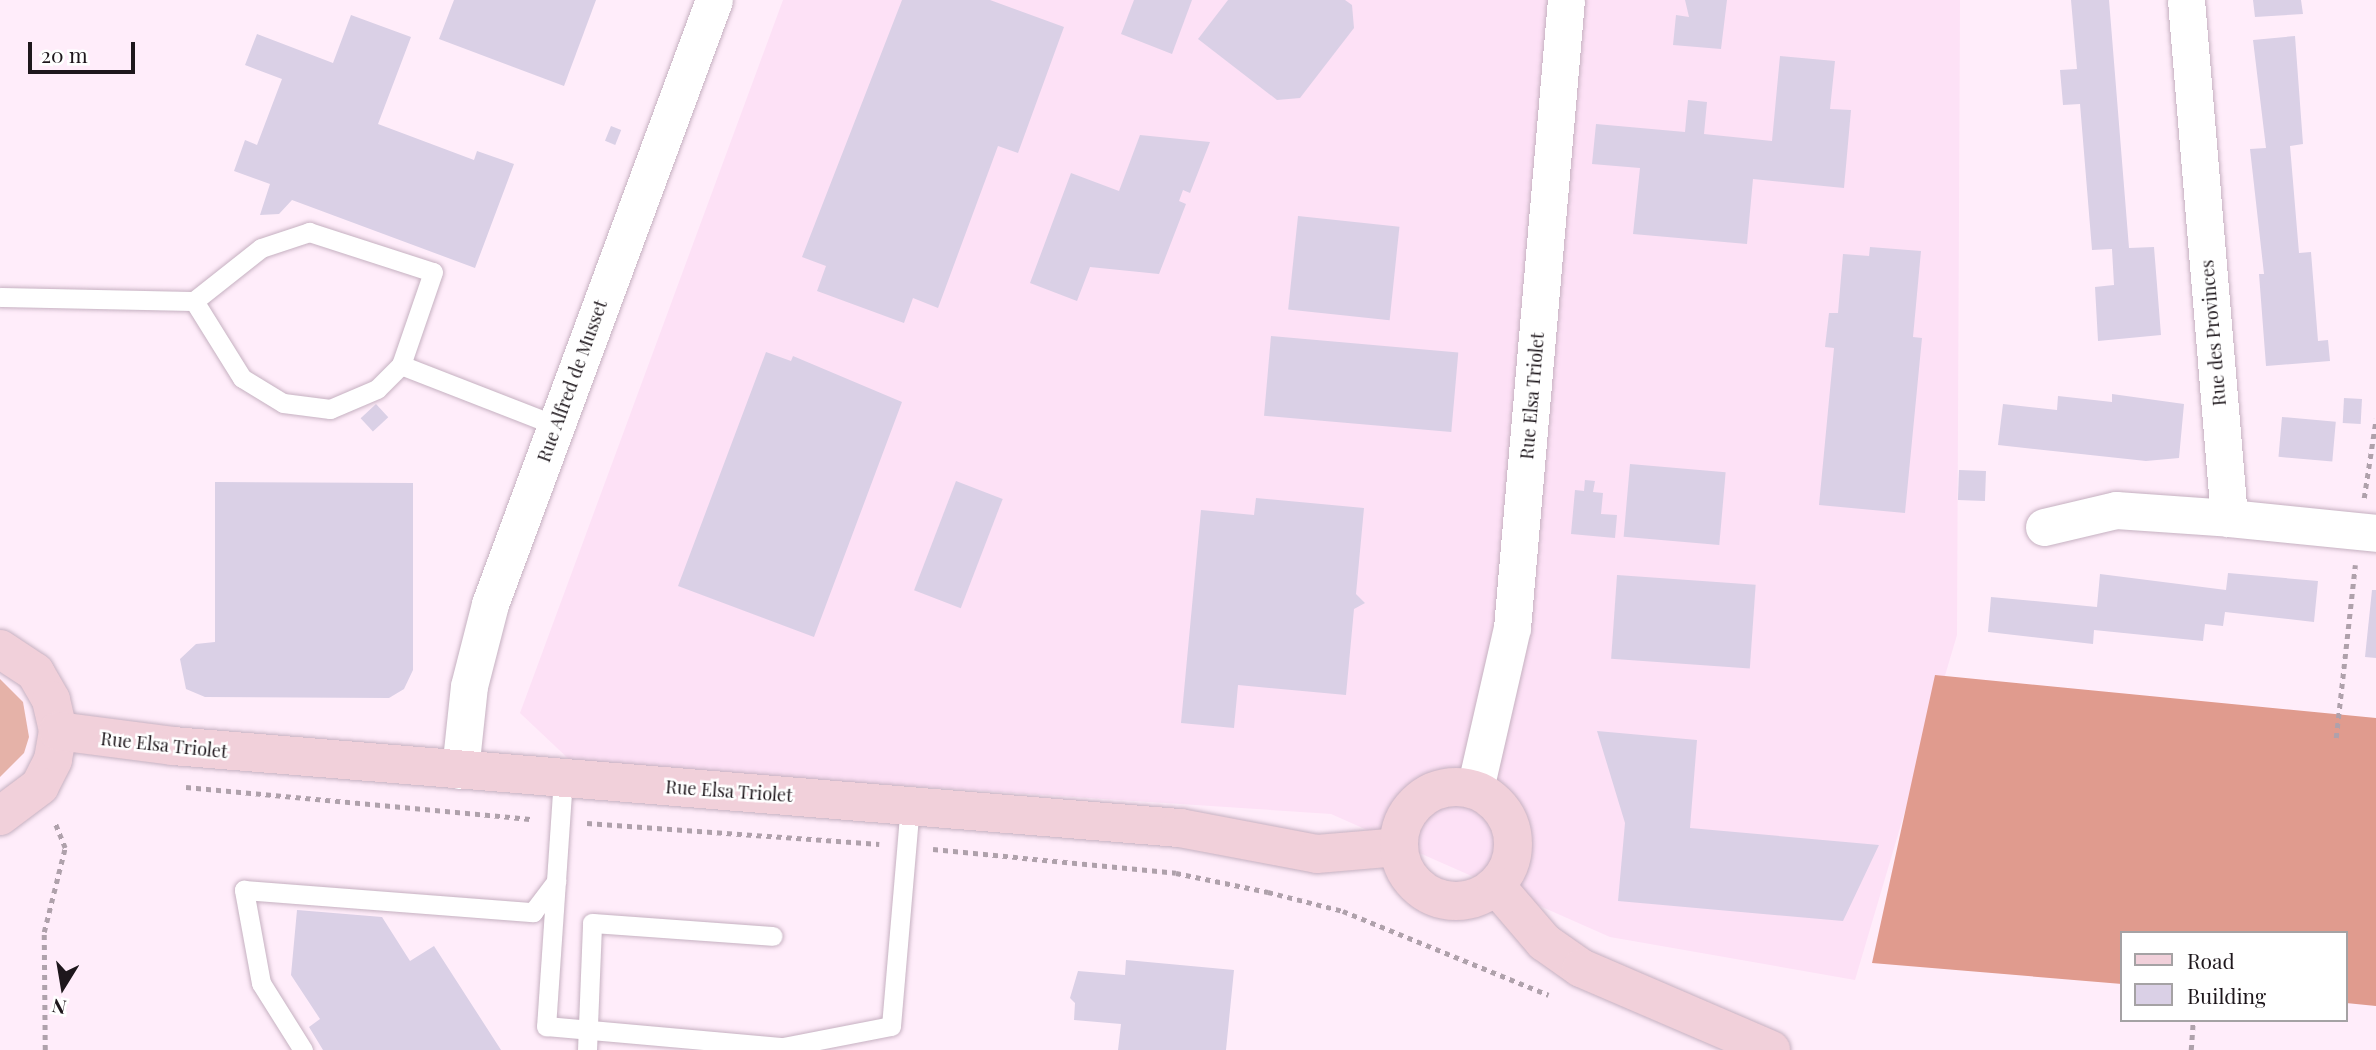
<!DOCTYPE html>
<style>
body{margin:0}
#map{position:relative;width:2376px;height:1050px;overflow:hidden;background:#ffedfa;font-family:"Playfair Display",serif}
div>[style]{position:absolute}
.built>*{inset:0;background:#fde1f6}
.green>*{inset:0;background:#e5b2a8}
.forest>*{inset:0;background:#e09b8e}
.building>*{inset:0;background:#dad0e6;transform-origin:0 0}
.path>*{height:4.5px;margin-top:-2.25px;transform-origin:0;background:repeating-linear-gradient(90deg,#afa1ab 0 5px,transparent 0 10px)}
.roads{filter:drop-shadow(0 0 2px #c6b1c1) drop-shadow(0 0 2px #c6b1c1)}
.lane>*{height:19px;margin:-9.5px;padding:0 9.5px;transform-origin:9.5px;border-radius:9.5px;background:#fff}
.street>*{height:37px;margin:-18.5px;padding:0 18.5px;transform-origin:18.5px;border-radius:18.5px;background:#fff}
.secondary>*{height:38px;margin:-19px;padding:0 19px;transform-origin:19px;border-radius:19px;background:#f1d0da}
.secondary>.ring{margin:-19px;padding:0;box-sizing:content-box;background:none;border:38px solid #f1d0da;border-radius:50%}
span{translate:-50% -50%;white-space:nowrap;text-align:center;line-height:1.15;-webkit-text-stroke:5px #fff;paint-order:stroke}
.street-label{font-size:18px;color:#1e171c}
.legend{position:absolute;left:2120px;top:931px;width:228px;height:91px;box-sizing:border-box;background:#fff;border:2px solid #a5a2a4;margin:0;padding:9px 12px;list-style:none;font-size:21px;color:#1e171c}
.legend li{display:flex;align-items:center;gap:14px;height:35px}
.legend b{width:35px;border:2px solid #a5a2a4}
.north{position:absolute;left:28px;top:952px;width:70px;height:70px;-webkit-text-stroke:5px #fff;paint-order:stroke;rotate:191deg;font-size:19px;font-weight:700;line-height:28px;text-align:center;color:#1e171c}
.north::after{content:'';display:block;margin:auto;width:24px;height:32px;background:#1e171c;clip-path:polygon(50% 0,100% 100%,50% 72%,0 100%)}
.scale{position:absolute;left:28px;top:42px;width:107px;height:32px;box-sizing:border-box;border:4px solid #1e171c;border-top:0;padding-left:9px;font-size:21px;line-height:24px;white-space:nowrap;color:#1e171c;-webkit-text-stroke:5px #fff;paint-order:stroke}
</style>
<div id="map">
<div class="built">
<div style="clip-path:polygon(783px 0,1960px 0,1957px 635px,1855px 980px,1610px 937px,1331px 814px,574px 764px,520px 713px)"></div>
</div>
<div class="green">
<div style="clip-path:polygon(0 679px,23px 702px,29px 737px,24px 753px,0 777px)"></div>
</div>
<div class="forest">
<div style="clip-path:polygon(1935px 675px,2376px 718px,2376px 1006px,2346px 1003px,2346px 933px,2122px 933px,2122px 984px,1872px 963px)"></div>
</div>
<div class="building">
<div style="clip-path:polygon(454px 0,596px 0,564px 86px,439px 39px)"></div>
<div style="clip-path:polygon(902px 0,990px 0,1064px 27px,1018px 153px,998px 146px,938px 308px,913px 298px,904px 323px,817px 291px,826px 266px,802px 257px)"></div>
<div style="clip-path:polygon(1134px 0,1192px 0,1172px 54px,1121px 34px)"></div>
<div style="clip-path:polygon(1228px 0,1345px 0,1352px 5px,1354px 28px,1300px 98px,1277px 100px,1198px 39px)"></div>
<div style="clip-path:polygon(1685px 0,1727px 0,1721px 49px,1673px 45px,1676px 15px,1689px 17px)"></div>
<div style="clip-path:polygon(2071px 0,2109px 0,2129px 248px,2154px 247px,2161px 335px,2098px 341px,2095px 287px,2114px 285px,2112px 249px,2092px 250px,2080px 104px,2063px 105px,2060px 70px,2077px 69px)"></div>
<div style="clip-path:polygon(2253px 0,2301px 0,2303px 14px,2255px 17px)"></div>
<div style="clip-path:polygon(351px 15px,411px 37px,378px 124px,474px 160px,477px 151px,514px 164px,475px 268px,292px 200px,279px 214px,260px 215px,270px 184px,234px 171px,245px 140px,257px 145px,282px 79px,245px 65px,257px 34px,333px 63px)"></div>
<div style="clip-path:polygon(2295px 36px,2303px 144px,2290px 146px,2299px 253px,2311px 252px,2318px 341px,2328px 340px,2330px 361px,2266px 366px,2259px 274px,2264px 274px,2250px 149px,2266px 148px,2253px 40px)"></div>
<div style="clip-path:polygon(1780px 56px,1835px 61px,1830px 109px,1851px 110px,1844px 188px,1753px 179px,1747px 244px,1633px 234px,1640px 168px,1592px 164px,1596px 124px,1685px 132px,1688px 100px,1707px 102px,1704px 134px,1772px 141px)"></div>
<div style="left:611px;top:126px;width:11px;height:16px;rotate:22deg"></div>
<div style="clip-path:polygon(1140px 135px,1210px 142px,1190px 193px,1183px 190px,1179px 201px,1186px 204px,1159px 274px,1090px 267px,1077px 301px,1030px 283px,1071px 173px,1119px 191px)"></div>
<div style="left:1298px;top:216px;width:102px;height:94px;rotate:6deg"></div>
<div style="clip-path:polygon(1870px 247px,1921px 251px,1913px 337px,1922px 338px,1905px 513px,1819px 505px,1834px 348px,1825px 347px,1829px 313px,1838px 313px,1843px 254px,1869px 256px)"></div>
<div style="left:1271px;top:336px;width:188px;height:80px;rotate:5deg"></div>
<div style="clip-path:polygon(766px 352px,791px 361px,793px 356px,902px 402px,814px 637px,678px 586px)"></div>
<div style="clip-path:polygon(2112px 394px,2184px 404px,2179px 458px,2146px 461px,1998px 445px,2003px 404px,2057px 410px,2058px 396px,2112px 402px)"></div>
<div style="left:2344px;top:398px;width:18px;height:25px;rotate:3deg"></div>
<div style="left:376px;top:404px;width:18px;height:21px;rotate:47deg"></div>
<div style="left:2282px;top:417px;width:54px;height:40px;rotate:5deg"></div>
<div style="left:1630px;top:464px;width:96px;height:73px;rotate:5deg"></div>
<div style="left:1959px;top:470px;width:27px;height:30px;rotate:2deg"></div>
<div style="clip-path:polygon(1585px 480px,1595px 481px,1593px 492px,1603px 493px,1601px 514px,1617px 515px,1615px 538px,1571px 534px,1575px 490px,1584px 491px)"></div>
<div style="left:956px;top:481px;width:50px;height:117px;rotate:21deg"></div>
<div style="clip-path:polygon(215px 482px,413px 483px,413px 670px,404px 689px,389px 698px,205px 697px,186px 689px,180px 659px,196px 644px,215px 642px)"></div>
<div style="clip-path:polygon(1256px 498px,1364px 508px,1356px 594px,1365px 603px,1354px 609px,1346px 695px,1238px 685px,1234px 728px,1181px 723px,1201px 510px,1254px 515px)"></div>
<div style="clip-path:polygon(2228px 573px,2318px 581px,2314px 622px,2225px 612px,2223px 626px,2205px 624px,2203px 641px,2094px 630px,2093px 644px,1988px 632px,1991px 597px,2097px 607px,2100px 574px,2226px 590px)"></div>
<div style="left:1617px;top:575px;width:139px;height:84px;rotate:4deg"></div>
<div style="clip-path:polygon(2372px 590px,2376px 590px,2376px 658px,2365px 657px)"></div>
<div style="clip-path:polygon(1597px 731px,1697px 740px,1690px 828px,1879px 845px,1843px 921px,1618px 901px,1625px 823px)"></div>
<div style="clip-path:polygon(297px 910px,382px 917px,410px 961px,434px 946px,501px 1050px,323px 1050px,309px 1027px,320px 1019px,291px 975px)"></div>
<div style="clip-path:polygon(1126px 960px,1234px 970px,1226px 1050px,1118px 1050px,1121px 1024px,1074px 1020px,1075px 1003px,1070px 998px,1078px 971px,1125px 975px)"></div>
</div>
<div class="path">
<div style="left:2364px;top:498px;width:80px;rotate:-81.4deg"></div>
<div style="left:2336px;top:738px;width:174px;rotate:-83.7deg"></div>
<div style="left:186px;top:787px;width:348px;rotate:5.3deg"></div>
<div style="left:587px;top:823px;width:293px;rotate:4.1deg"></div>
<div style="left:933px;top:849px;width:244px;rotate:5.6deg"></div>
<div style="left:1176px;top:873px;width:94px;rotate:11.7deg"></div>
<div style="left:1268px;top:892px;width:77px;rotate:14.2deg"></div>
<div style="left:1343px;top:911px;width:222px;rotate:22.2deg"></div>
<div style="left:45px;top:1050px;width:118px;rotate:-90.5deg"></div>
<div style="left:44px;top:932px;width:87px;rotate:-76deg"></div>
<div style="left:65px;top:848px;width:29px;rotate:-112deg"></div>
<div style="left:2191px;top:1050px;width:30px;rotate:-86deg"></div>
</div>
<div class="roads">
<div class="lane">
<div style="left:0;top:297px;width:194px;rotate:1.2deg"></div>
<div style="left:194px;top:301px;width:85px;rotate:-38.3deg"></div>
<div style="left:261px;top:248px;width:51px;rotate:-18.4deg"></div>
<div style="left:309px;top:232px;width:130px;rotate:17.9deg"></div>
<div style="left:433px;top:272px;width:98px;rotate:109deg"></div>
<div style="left:401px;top:365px;width:34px;rotate:135deg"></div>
<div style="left:377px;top:389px;width:51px;rotate:156.9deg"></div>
<div style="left:330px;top:409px;width:47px;rotate:-172.7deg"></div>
<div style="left:283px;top:403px;width:48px;rotate:-148.6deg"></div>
<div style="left:242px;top:378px;width:91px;rotate:-121.9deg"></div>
<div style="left:401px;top:365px;width:165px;rotate:21.3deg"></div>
<div style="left:563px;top:778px;width:249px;rotate:93.9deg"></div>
<div style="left:546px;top:1026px;width:238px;rotate:5.1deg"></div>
<div style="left:783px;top:1047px;width:110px;rotate:-11deg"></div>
<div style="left:891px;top:1026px;width:222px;rotate:-85.1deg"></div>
<div style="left:303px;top:1050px;width:79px;rotate:-122.1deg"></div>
<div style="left:261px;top:983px;width:95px;rotate:-100.4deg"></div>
<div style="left:244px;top:890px;width:290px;rotate:4.4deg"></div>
<div style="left:533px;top:912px;width:39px;rotate:-53deg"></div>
<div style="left:587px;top:1050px;width:127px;rotate:-87.7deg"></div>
<div style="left:592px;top:923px;width:181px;rotate:4.1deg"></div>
</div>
<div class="street">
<div style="left:2186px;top:0;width:520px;rotate:85.25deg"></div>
<div style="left:2229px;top:518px;width:148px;rotate:5.8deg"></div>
<div style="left:2044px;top:527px;width:74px;rotate:-13.3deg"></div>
<div style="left:2116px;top:510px;width:113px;rotate:4deg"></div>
<div style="left:460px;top:770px;width:84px;rotate:-83.9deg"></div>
<div style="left:469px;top:686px;width:85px;rotate:-75.6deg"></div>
<div style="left:490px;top:604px;width:644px;rotate:-69.65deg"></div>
<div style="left:1475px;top:789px;width:165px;rotate:-77.1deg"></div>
<div style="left:1512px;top:628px;width:630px;rotate:-85.09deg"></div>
</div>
<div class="secondary">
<div style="left:0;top:649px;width:42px;rotate:33.3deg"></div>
<div style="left:35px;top:672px;width:32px;rotate:60deg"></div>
<div style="left:51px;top:700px;width:32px;rotate:77deg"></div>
<div style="left:58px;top:731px;width:29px;rotate:100deg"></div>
<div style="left:53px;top:760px;width:29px;rotate:117deg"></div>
<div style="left:40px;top:786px;width:50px;rotate:143.1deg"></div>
<div style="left:58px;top:731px;width:116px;rotate:7.4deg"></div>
<div style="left:173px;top:746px;width:1010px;rotate:4.66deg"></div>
<div style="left:1180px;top:828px;width:139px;rotate:10.7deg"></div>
<div style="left:1317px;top:854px;width:81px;rotate:-4.9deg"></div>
<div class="ring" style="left:1399px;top:787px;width:76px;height:76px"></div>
<div style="left:1496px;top:886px;width:74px;rotate:49.4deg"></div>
<div style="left:1544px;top:942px;width:45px;rotate:35.1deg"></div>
<div style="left:1581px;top:968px;width:207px;rotate:23.3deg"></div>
</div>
</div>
<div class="street-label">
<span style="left:2213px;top:333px;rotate:-95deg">Rue des Provinces</span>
<span style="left:572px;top:381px;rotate:-70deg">Rue Alfred de Musset</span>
<span style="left:1532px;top:396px;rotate:-85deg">Rue Elsa Triolet</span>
<span style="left:164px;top:745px;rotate:6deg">Rue Elsa Triolet</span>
<span style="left:729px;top:791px;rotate:4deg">Rue Elsa Triolet</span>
</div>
<ul class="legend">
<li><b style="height:9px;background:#f1d0da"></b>Road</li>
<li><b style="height:19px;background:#dad0e6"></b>Building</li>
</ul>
<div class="north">N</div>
<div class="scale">20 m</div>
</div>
